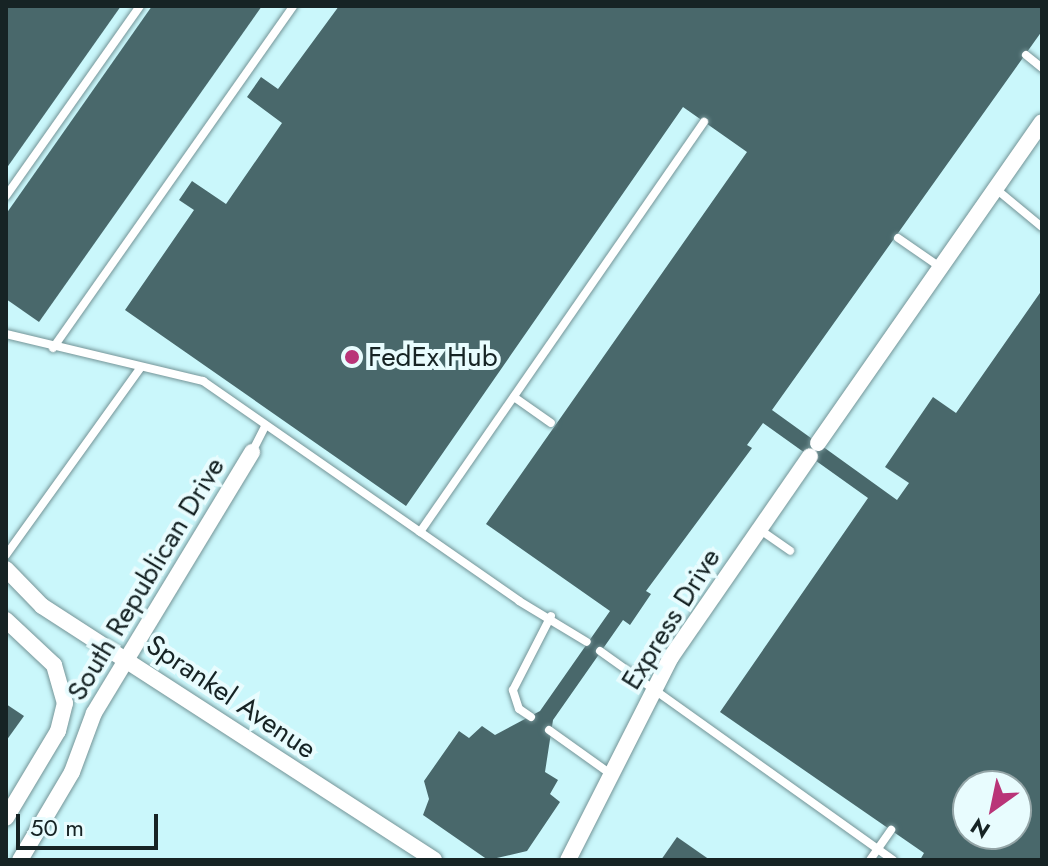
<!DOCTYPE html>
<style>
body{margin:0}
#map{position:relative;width:1048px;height:866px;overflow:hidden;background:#e8fcfe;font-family:Jost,sans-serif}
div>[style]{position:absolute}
.built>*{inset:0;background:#caf7fb}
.building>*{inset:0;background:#49686b}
.roads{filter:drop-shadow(0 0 2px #749497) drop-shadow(0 0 2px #749497)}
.service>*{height:8px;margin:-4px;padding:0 4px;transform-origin:4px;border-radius:4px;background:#fff}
.minor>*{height:16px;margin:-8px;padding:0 8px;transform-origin:8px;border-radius:8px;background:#fff}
.dots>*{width:22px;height:22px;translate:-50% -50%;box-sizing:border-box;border:4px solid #e8fcfe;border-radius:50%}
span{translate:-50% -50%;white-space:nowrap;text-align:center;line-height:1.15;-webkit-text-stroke:8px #e8fcfe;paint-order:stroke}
.poi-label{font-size:28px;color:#162324}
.left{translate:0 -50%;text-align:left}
.street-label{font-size:28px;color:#162324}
.frame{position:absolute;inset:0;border:8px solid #162324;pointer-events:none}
.north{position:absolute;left:952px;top:770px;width:80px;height:80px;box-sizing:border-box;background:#e8fcfe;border:2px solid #94a5a7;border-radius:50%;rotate:213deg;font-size:22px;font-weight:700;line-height:32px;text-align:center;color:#162324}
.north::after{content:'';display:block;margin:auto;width:28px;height:36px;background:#b93478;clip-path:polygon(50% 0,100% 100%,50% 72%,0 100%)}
.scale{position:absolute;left:16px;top:814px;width:142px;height:36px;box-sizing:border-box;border:4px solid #162324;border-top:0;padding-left:10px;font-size:24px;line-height:28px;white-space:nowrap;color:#162324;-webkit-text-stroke:6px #e8fcfe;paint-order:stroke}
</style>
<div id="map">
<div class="built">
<div style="clip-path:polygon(evenodd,6px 6px,1042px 6px,1042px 860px,6px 860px,6px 6px,968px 786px,1016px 786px,1016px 834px,968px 834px,968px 786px)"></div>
</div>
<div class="building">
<div style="clip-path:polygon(6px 6px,121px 6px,6px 169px)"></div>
<div style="clip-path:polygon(152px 6px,262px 6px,39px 322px,6px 299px,6px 214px)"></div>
<div style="clip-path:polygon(evenodd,339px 6px,1042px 6px,1042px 31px,772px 410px,897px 500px,909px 483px,885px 467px,933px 397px,956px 413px,1042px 290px,1042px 860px,920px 860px,924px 853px,720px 712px,868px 498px,763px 423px,747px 445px,752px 448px,646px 591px,651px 594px,630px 625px,623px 620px,553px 720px,545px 772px,558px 780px,550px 794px,560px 802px,527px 851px,488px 860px,423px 815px,429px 799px,424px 781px,459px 731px,469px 738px,482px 726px,495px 735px,540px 711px,610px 611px,486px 524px,747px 152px,683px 107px,406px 506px,125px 310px,194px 210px,179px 200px,192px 181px,226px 204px,282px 123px,247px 97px,261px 77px,278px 89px,339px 6px,968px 786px,1016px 786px,1016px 834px,968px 834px,968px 786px)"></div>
<div style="clip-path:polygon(6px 704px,24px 716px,6px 741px)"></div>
<div style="clip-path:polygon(677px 837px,710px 860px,661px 860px)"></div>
</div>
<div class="roads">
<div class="service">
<div style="left:1026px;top:55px;width:21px;rotate:39deg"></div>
<div style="left:996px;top:189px;width:60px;rotate:39.6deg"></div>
<div style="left:6px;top:196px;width:232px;rotate:-54.8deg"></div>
<div style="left:898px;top:238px;width:51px;rotate:34.6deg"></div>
<div style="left:6px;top:334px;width:203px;rotate:13.4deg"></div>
<div style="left:203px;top:381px;width:385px;rotate:34.8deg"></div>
<div style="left:519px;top:601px;width:79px;rotate:31.1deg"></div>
<div style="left:53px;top:348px;width:418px;rotate:-54.9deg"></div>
<div style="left:514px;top:397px;width:45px;rotate:35.1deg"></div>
<div style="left:252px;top:452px;width:30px;rotate:-63deg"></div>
<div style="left:759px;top:529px;width:38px;rotate:35deg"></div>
<div style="left:420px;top:532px;width:499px;rotate:-55.3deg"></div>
<div style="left:6px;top:555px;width:231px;rotate:-54.3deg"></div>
<div style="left:600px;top:651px;width:360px;rotate:35.5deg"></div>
<div style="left:531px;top:717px;width:14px;rotate:-146deg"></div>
<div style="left:519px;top:709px;width:20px;rotate:-108deg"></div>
<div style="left:513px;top:690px;width:83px;rotate:-62.8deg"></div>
<div style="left:549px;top:730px;width:77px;rotate:35.5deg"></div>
<div style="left:870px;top:860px;width:37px;rotate:-55deg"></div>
</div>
<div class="minor">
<div style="left:818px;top:443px;width:391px;rotate:-55.1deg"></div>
<div style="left:6px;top:569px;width:52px;rotate:45.8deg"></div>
<div style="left:42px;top:606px;width:467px;rotate:32.9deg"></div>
<div style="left:6px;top:620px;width:66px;rotate:43.2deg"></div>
<div style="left:54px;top:665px;width:40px;rotate:74deg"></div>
<div style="left:65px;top:703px;width:29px;rotate:104deg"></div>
<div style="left:58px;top:731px;width:101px;rotate:120.9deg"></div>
<div style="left:20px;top:860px;width:102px;rotate:-59.4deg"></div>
<div style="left:72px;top:772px;width:63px;rotate:-69.6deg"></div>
<div style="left:94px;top:713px;width:305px;rotate:-58.8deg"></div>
<div style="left:568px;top:860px;width:228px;rotate:-63.1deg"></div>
<div style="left:671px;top:657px;width:244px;rotate:-55.3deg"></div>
</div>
</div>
<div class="dots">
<div style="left:352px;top:357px;background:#b93478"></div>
</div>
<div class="poi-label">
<span class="left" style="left:368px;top:357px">FedEx Hub</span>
</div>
<div class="street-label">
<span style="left:146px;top:579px;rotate:-59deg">South Republican Drive</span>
<span style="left:671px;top:619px;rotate:-58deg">Express Drive</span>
<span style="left:231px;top:697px;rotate:34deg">Sprankel Avenue</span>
</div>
<div class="frame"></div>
<div class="north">N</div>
<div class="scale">50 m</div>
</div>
